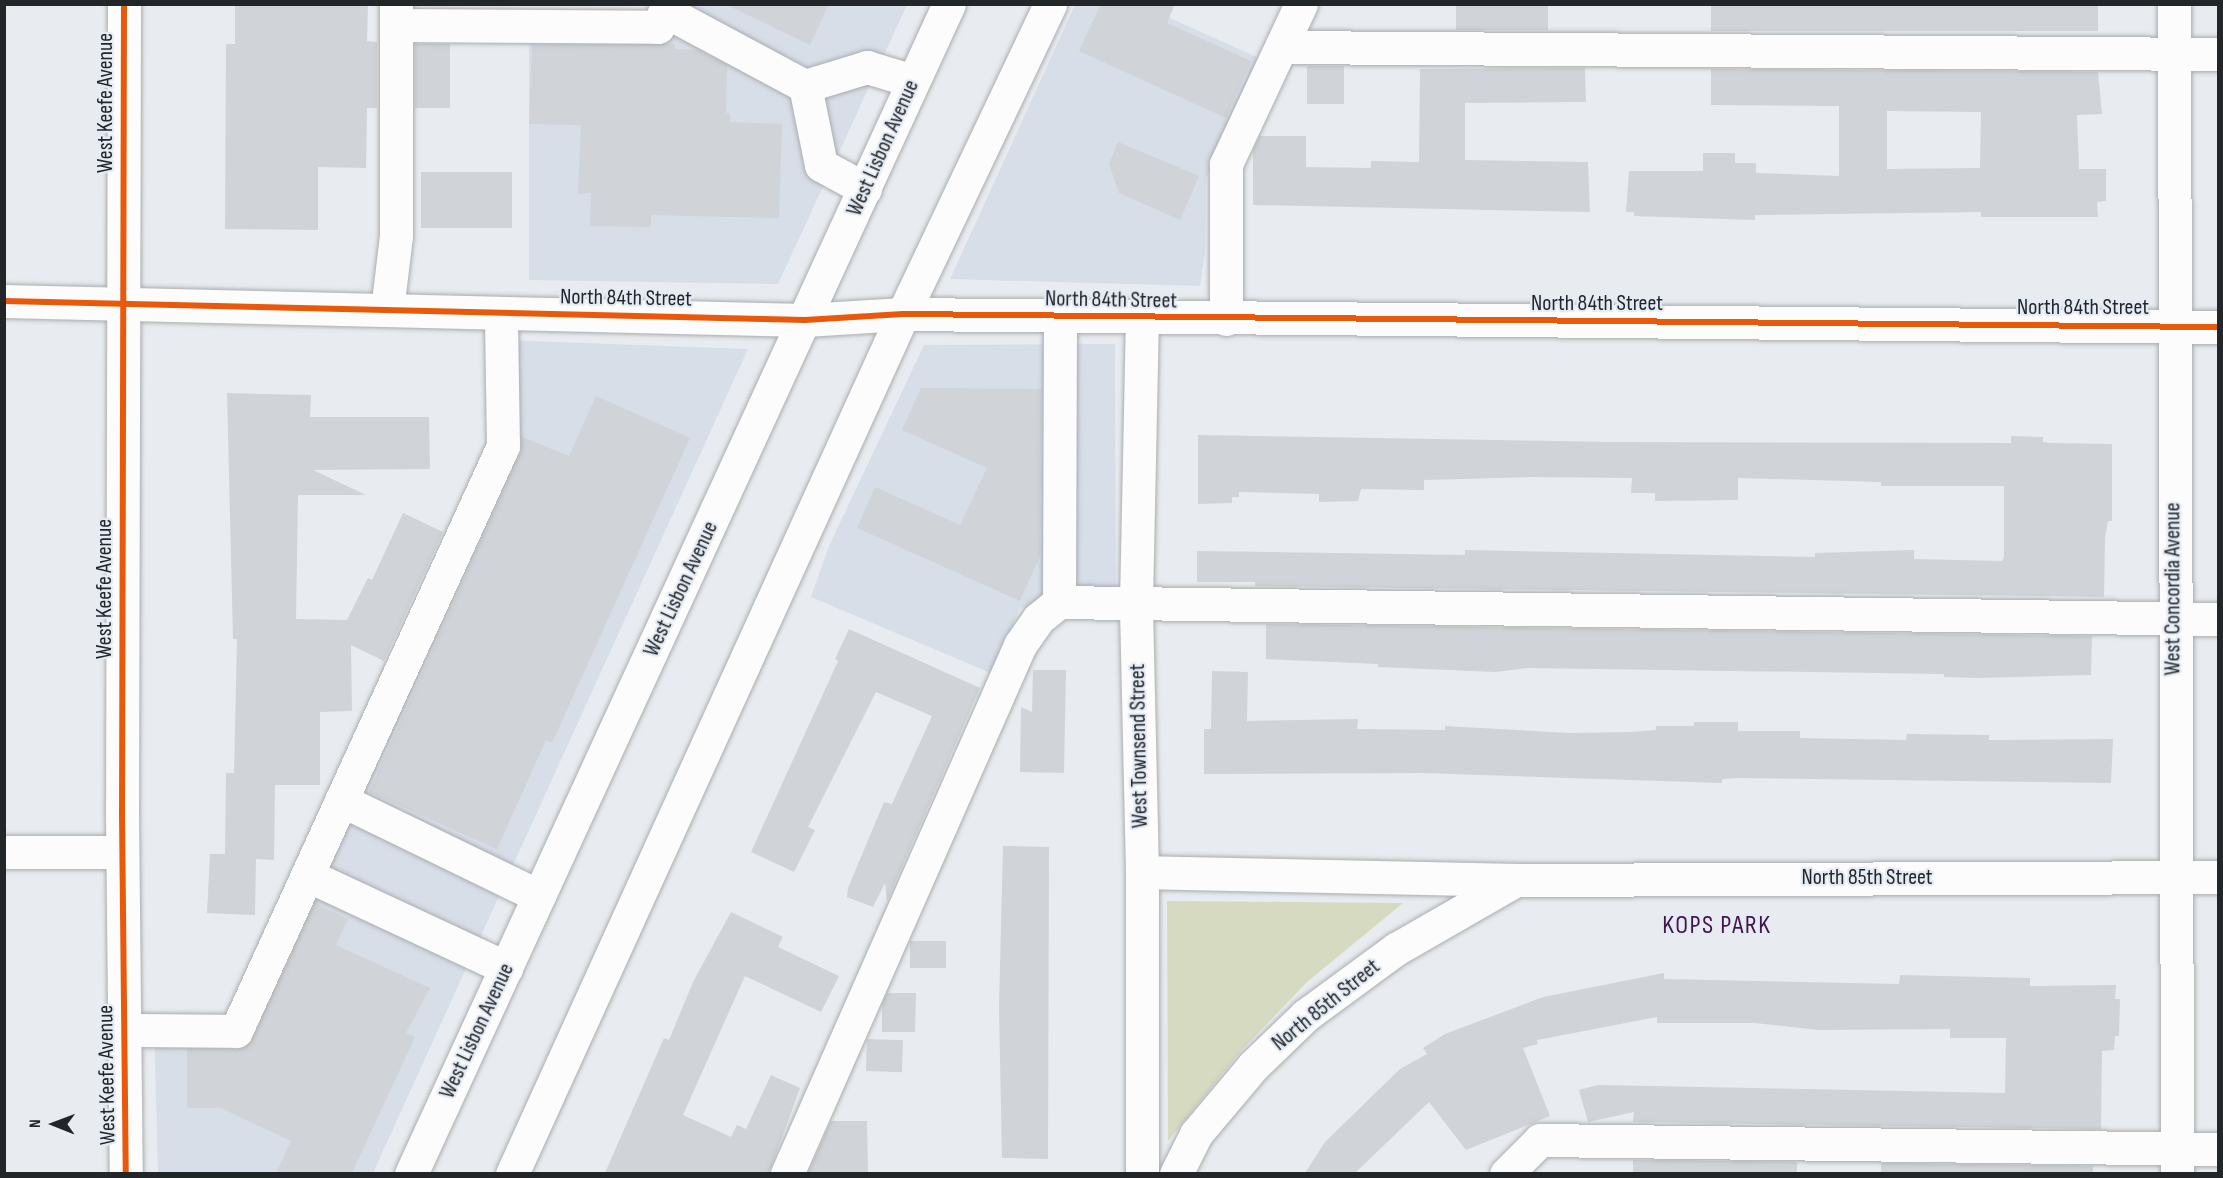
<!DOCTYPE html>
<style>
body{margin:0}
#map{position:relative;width:2223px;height:1178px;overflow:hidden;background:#e8ecf0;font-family:"Sofia Sans Condensed",sans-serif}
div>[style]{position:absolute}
.built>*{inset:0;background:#d7dee8}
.green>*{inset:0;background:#d5dac0}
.building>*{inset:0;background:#d0d3d7;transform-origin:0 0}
.roads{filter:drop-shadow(0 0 2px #aaadb0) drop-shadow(0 0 2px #aaadb0)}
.minor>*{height:33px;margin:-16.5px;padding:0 16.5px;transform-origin:16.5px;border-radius:16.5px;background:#fcfcfd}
.major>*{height:33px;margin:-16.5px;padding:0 16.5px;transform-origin:16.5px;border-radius:16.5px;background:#fcfcfd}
.cycleway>*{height:6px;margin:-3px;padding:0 3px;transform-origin:3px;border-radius:3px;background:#e8590c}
span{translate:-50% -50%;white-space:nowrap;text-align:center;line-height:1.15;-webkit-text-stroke:4.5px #e4ebf4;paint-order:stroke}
.street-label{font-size:22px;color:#232629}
.quarter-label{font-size:26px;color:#431649;letter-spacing:1.5px}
.frame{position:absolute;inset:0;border:6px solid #232629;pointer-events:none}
.north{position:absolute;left:24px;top:1094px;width:60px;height:60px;-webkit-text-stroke:4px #e4ebf4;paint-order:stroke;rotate:271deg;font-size:16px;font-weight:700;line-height:24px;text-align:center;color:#232629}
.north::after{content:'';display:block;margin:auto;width:21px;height:27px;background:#232629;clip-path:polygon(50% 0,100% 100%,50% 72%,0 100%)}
</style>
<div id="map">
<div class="built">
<div style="clip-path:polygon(661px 4px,907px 5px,778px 284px,529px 280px,529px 21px,653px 23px)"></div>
<div style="clip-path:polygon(1075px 5px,1141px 5px,1261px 59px,1206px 178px,1205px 252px,1200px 286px,950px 279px)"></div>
<div style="clip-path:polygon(504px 340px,748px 349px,373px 1173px,158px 1173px,154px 1025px,238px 1026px,501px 426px)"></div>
<div style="clip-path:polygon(1115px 344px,1116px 612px,1020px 607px,993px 674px,811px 597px,829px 546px,924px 345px)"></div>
</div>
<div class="green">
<div style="clip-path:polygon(1167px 901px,1403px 903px,1307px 982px,1240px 1052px,1168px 1141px)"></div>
</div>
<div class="building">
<div style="clip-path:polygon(235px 4px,368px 4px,367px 41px,377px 42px,377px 108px,367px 108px,366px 168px,318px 167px,318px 230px,225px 229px,226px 44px,235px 44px)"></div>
<div style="clip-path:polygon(725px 4px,829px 4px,810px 45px)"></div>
<div style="clip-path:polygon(1101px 4px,1175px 4px,1167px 23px,1251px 61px,1226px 118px,1079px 51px)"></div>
<div style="left:1456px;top:4px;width:92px;height:26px"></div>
<div style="left:1711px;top:4px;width:387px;height:27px"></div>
<div style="left:415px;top:44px;width:35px;height:64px"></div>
<div style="clip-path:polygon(675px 44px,675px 49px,697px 50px,727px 65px,726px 113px,730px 113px,730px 122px,782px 124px,779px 218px,651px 215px,651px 227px,590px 226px,591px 193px,578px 194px,581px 125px,529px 124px,532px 45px)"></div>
<div style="left:1307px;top:66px;width:37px;height:38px"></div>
<div style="clip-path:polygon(1585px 68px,1586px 102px,1465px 103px,1465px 160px,1588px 162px,1590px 212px,1253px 205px,1253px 150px,1260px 136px,1306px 136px,1306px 167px,1371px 168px,1371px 161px,1419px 162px,1420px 69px)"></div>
<div style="clip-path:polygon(evenodd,1711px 69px,2098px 72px,2102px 114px,2077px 115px,2079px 169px,2106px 169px,2106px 201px,2097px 202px,2098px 217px,1981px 217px,1981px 212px,1755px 215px,1755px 220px,1634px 216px,1634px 212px,1626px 212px,1629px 171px,1703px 171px,1703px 153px,1735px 153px,1735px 163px,1756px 163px,1756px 173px,1839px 176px,1839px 106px,1711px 105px,1711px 69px,1887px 111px,1981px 112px,1980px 168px,1887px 169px,1887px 111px)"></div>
<div style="clip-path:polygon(1118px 142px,1199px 176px,1180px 220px,1119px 193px,1109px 164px)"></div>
<div style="left:421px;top:172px;width:91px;height:56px"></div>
<div style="clip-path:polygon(921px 388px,1041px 389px,1040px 556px,1020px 601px,857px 528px,875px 487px,960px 525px,987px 468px,902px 430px)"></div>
<div style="clip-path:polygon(227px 393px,311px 395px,310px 417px,429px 417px,430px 469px,313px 470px,366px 495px,298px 495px,296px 619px,347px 620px,368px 578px,372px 580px,403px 513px,443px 532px,384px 661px,351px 645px,352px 711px,320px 712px,320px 785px,275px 785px,274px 860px,256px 859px,255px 915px,207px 913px,210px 854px,225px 854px,226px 773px,234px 773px,237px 639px,233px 639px)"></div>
<div style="clip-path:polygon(596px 396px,690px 438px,552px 743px,546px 740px,497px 849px,369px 792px,520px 454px,522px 437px,569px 456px)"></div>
<div style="clip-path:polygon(1198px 435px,1612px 442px,2011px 443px,2011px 436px,2043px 437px,2043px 442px,2050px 443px,2112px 444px,2112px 521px,2108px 521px,2105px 538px,2104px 597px,1255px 586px,1255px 582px,1197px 582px,1197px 551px,1465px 555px,1465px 550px,1815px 557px,1815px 553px,1914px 550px,1914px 559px,2002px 561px,2004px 557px,2004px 486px,1881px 486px,1881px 482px,1738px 478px,1738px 500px,1655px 501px,1655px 493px,1631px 493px,1632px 478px,1531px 477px,1424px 480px,1424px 490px,1361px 489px,1358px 501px,1319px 502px,1319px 494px,1239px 492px,1239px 497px,1232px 497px,1232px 503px,1198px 504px)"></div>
<div style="clip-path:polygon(1266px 624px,2092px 636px,2091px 675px,1977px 678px,1944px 677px,1944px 674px,1528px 668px,1495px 672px,1378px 667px,1378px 664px,1266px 659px)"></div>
<div style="clip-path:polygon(849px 629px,980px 688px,887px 901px,885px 883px,873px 907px,847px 897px,848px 888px,884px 802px,892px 804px,932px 716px,876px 692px,808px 827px,815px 830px,794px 872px,751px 852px,838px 661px,835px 659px)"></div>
<div style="clip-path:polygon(1033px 670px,1066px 670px,1064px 773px,1020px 772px,1021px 707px,1032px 712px)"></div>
<div style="clip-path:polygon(1212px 671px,1248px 672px,1247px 721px,1358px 719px,1357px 729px,1445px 730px,1445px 726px,1569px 733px,1632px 732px,1656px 730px,1656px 726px,1694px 726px,1694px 722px,1738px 722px,1738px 731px,1800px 731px,1800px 738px,1906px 740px,1907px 734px,1989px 735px,1989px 740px,2113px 739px,2111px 783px,1738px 778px,1722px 779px,1722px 783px,1423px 773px,1204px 774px,1204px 729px,1211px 729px)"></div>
<div style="clip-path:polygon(1003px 846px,1049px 847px,1048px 1159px,1002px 1158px,999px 1007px)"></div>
<div style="clip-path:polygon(316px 900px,320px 906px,348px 919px,336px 945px,430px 988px,406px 1033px,415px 1037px,352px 1173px,276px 1173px,291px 1141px,221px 1108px,187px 1108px,187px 1049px,236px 1050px,253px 1039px)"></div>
<div style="clip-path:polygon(731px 912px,783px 937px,778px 947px,839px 976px,821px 1012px,745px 976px,683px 1115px,731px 1137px,737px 1125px,746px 1129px,771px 1075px,800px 1088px,769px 1173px,605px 1173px,664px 1038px,669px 1040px,693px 982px)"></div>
<div style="left:910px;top:941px;width:36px;height:27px"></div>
<div style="clip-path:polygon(1664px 973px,1664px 979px,1899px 984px,1900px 975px,2030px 978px,2030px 986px,2116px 985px,2115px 999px,2120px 999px,2119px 1036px,2115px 1036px,2114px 1050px,2102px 1051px,2101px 1129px,1633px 1122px,1634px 1112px,1588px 1122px,1579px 1090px,1598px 1085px,2005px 1093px,2006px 1038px,1950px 1038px,1950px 1029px,1819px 1030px,1755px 1023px,1657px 1023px,1657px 1017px,1537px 1040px,1538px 1044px,1523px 1048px,1550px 1116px,1466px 1150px,1429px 1102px,1355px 1173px,1305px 1173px,1325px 1142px,1400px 1069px,1427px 1054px,1423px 1048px,1445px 1034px,1543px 997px)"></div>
<div style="clip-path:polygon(887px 993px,916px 993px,915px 1032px,882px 1032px,882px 1004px)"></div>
<div style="left:867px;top:1039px;width:36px;height:32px;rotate:2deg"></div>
<div style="clip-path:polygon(831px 1121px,867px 1121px,868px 1173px,808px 1173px)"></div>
<div style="clip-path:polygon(1633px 1160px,1797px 1162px,1797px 1173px,1633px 1173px)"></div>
<div style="clip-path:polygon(1881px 1163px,2093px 1166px,2093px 1173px,1881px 1173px)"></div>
</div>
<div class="roads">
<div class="minor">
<div style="left:124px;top:4px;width:810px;rotate:90.14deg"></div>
<div style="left:122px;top:814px;width:360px;rotate:89.4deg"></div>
<div style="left:2174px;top:4px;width:1170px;rotate:89.85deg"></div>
<div style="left:665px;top:11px;width:159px;rotate:28.2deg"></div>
<div style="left:396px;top:25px;width:262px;rotate:0.4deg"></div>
<div style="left:658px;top:27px;width:25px;rotate:-67deg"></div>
<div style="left:1283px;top:47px;width:935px;rotate:0.43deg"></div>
<div style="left:865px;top:189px;width:50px;rotate:-151.4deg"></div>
<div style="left:821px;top:165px;width:81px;rotate:-101.4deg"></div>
<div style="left:805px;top:86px;width:65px;rotate:-17deg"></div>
<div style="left:867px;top:67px;width:48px;rotate:16.9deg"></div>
<div style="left:4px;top:301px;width:801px;rotate:1.36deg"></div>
<div style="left:805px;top:320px;width:98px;rotate:-3.5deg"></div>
<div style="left:903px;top:314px;width:1315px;rotate:0.57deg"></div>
<div style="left:387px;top:310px;width:75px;rotate:-83.1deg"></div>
<div style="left:396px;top:236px;width:232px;rotate:-90deg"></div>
<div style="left:1226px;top:319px;width:155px;rotate:-90deg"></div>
<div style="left:1226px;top:164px;width:177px;rotate:-64.9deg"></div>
<div style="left:1059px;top:602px;width:285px;rotate:-89.8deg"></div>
<div style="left:341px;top:800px;width:220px;rotate:25.9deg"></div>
<div style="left:4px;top:852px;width:118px"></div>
<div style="left:1142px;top:872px;width:373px;rotate:1.2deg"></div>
<div style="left:307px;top:875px;width:220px;rotate:25deg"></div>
<div style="left:124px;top:1030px;width:112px;rotate:0.5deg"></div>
<div style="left:236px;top:1031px;width:643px;rotate:-65.47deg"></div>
<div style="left:503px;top:446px;width:133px;rotate:-90.9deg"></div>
<div style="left:787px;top:1174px;width:578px;rotate:-66.23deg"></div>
<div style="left:1020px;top:645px;width:32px;rotate:-55deg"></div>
<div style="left:1038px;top:619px;width:27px;rotate:-39deg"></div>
<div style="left:1059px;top:602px;width:1159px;rotate:0.84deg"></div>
<div style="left:1142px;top:1174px;width:302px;rotate:-90deg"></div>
<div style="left:1142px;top:872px;width:270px;rotate:-91.3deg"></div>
<div style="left:1136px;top:602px;width:284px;rotate:-88.8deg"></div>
<div style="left:1176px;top:1174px;width:45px;rotate:-63.4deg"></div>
<div style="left:1196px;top:1134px;width:89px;rotate:-50deg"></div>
<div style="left:1253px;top:1066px;width:74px;rotate:-43.9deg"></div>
<div style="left:1306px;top:1015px;width:112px;rotate:-36.3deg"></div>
<div style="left:1396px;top:949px;width:138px;rotate:-29.9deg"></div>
<div style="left:1516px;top:880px;width:702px;rotate:-0.24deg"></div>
<div style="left:1506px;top:1174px;width:48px;rotate:-45deg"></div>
<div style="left:1540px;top:1140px;width:678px;rotate:0.76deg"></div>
</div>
<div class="major">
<div style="left:411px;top:1174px;width:1288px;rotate:-65.31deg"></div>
<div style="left:512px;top:1174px;width:945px;rotate:-65.55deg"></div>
<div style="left:903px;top:314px;width:343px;rotate:-64.6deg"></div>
</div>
</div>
<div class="cycleway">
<div style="left:124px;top:4px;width:810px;rotate:90.14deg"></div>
<div style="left:122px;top:814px;width:360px;rotate:89.4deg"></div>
<div style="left:4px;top:301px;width:801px;rotate:1.36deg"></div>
<div style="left:805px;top:320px;width:98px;rotate:-3.5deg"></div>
<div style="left:903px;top:314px;width:1315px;rotate:0.57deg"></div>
</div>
<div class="street-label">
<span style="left:106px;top:103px;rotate:-90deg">West Keefe Avenue</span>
<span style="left:883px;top:148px;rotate:-66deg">West Lisbon Avenue</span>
<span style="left:626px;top:298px;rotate:1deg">North 84th Street</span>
<span style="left:1111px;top:300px;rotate:1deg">North 84th Street</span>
<span style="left:1597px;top:304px">North 84th Street</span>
<span style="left:2083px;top:308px">North 84th Street</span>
<span style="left:105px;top:589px;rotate:-90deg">West Keefe Avenue</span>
<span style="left:681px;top:589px;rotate:-65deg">West Lisbon Avenue</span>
<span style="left:2173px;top:589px;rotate:-90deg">West Concordia Avenue</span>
<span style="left:1139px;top:746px;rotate:-91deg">West Townsend Street</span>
<span style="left:1867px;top:878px">North 85th Street</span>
<span style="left:1326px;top:1005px;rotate:-39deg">North 85th Street</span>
<span style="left:477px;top:1031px;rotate:-65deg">West Lisbon Avenue</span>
<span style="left:107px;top:1075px;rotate:-91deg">West Keefe Avenue</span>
</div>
<div class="quarter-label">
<span style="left:1717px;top:926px">KOPS PARK</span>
</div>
<div class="frame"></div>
<div class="north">N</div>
</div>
